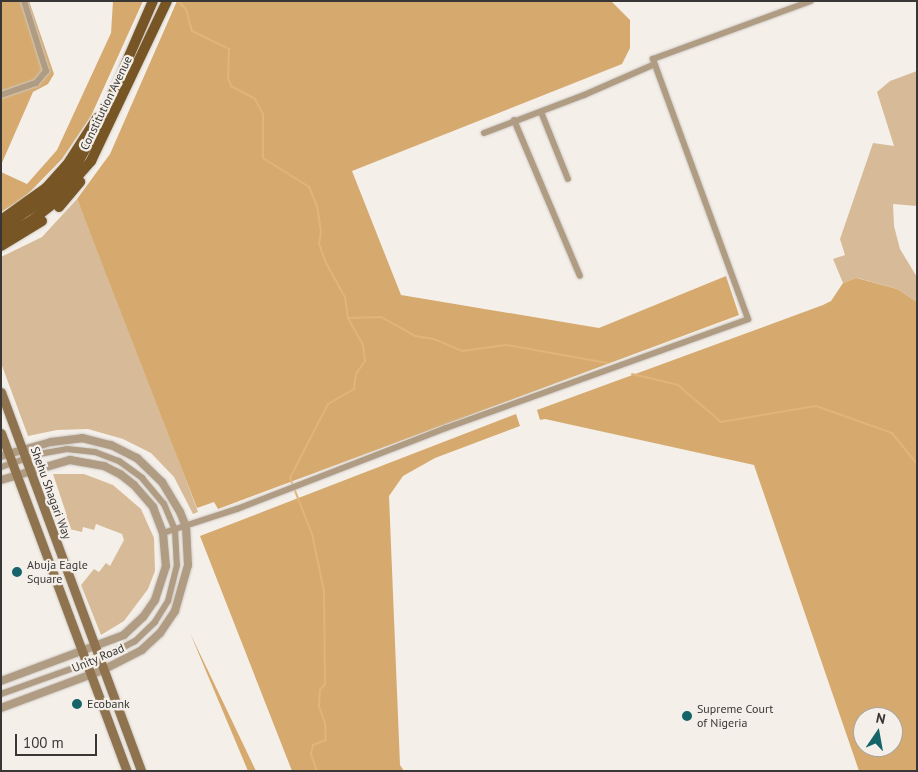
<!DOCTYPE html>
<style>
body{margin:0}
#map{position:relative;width:918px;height:772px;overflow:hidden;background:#f4efe9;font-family:"PT Sans",sans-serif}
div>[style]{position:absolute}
.green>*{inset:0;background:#d7bb98}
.forest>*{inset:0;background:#d6aa6f}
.stream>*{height:2px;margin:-1px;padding:0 1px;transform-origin:1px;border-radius:1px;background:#e1b579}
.roads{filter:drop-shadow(0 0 1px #cfcac5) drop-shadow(0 0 1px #cfcac5)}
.minor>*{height:6px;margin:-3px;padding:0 3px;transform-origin:3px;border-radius:3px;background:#af9c83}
.tertiary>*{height:8px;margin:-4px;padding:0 4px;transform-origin:4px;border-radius:4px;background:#af9c83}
.secondary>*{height:9px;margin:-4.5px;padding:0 4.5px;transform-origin:4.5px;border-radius:4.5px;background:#8f734e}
.primary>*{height:10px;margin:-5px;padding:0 5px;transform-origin:5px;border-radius:5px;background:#775525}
.dots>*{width:14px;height:14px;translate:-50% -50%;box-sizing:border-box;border:2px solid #f4efe9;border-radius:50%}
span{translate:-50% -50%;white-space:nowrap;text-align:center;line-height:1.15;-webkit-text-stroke:4.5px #f4efe9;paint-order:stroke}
.street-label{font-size:12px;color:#393735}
.poi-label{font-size:12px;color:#393735}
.left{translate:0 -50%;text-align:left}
.frame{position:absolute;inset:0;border:2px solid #393735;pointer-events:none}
.north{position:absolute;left:853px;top:707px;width:50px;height:50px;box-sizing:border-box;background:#f4efe9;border:1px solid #a9a5a1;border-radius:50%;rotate:12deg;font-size:14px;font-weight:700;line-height:20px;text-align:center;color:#393735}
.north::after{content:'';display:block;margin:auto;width:18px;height:22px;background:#15646a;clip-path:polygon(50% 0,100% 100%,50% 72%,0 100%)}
.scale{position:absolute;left:15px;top:734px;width:82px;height:22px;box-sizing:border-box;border:2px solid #393735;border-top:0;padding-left:6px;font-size:15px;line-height:18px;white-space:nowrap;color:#393735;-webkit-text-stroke:4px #f4efe9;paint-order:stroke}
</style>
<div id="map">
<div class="green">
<div style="clip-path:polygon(917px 71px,917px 206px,893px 204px,894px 226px,900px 249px,917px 277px,917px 302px,897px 289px,858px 278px,843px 283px,833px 259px,845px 255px,840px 239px,873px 143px,894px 146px,877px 92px,890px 81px)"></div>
<div style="clip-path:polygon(77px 199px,141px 359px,198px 512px,193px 514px,174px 477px,151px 453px,123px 439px,88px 429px,57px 430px,28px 436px,1px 363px,1px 257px,42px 237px)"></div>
<div style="clip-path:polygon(53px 474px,84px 474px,113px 485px,141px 509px,154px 538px,155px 571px,148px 589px,124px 621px,101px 635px,81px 585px,94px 569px,99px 572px,106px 563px,110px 566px,124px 540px,122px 534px,96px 524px,94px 530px,83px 527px,82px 532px,61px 527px,58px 519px,67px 516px)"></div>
</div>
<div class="forest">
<div style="clip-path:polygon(1px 1px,29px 1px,54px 74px,48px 84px,33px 92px,1px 165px)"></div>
<div style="clip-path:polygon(113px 1px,143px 1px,91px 116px,62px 159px,24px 198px,1px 212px,1px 172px,27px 184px,57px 150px,111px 33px)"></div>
<div style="clip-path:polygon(177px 1px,611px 1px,630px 20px,630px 48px,622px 64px,352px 171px,401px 295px,599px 328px,726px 276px,739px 315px,218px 509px,214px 502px,197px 508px,77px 199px,110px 154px)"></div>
<div style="clip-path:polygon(evenodd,857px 278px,897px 289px,917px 302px,917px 771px,859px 771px,754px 465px,545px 419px,540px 420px,537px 410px,823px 305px,831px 301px,843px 283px,857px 278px,863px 717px,893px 717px,893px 747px,863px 747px,863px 717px)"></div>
<div style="clip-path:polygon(516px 414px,520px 426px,435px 458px,403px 476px,389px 496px,400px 765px,404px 771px,292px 771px,200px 536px)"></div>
<div style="clip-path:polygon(190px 633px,256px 771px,248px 771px)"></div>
</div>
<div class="stream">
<div style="left:178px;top:1px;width:11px;rotate:45deg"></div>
<div style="left:186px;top:9px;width:23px;rotate:75deg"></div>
<div style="left:192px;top:31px;width:41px;rotate:25.9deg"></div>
<div style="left:229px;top:49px;width:29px;rotate:92deg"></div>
<div style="left:228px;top:78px;width:9px;rotate:69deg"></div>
<div style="left:231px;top:86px;width:27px;rotate:28deg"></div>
<div style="left:255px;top:99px;width:17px;rotate:62deg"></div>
<div style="left:263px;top:114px;width:44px;rotate:90deg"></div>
<div style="left:263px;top:158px;width:54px;rotate:32.2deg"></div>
<div style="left:309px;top:187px;width:21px;rotate:67deg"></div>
<div style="left:317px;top:206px;width:25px;rotate:81deg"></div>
<div style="left:321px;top:231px;width:13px;rotate:99deg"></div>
<div style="left:319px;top:244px;width:20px;rotate:70deg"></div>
<div style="left:326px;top:263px;width:39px;rotate:61deg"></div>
<div style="left:345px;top:297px;width:21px;rotate:82deg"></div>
<div style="left:348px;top:318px;width:31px;rotate:61deg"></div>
<div style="left:363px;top:345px;width:16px;rotate:83deg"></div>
<div style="left:365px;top:361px;width:16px;rotate:125deg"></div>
<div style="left:356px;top:374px;width:15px;rotate:98deg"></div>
<div style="left:354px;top:389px;width:30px;rotate:150deg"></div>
<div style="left:328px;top:404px;width:83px;rotate:117.2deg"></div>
<div style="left:290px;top:478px;width:60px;rotate:68.6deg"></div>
<div style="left:312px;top:534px;width:58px;rotate:78.1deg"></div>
<div style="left:324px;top:591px;width:93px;rotate:89.4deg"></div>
<div style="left:325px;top:684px;width:8px;rotate:130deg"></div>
<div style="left:320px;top:690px;width:16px;rotate:94deg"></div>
<div style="left:319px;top:706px;width:18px;rotate:71deg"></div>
<div style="left:325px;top:723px;width:17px;rotate:87deg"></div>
<div style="left:326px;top:740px;width:14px;rotate:159deg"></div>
<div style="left:313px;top:745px;width:9px;rotate:103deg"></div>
<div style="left:311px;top:754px;width:18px;rotate:71deg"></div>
<div style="left:349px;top:318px;width:32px;rotate:-2deg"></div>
<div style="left:381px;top:317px;width:39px;rotate:29deg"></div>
<div style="left:415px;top:336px;width:19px;rotate:9deg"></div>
<div style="left:434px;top:339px;width:30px;rotate:23deg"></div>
<div style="left:462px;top:351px;width:44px;rotate:-7.8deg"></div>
<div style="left:506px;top:345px;width:103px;rotate:10.1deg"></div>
<div style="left:632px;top:374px;width:47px;rotate:13.4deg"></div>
<div style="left:678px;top:385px;width:57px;rotate:40.7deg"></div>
<div style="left:721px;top:422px;width:96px;rotate:-9.6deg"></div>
<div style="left:816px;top:406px;width:81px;rotate:19.6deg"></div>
<div style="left:892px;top:433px;width:40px;rotate:51deg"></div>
</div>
<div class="roads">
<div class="minor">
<div style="left:1px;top:95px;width:37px;rotate:-19deg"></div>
<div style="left:36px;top:83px;width:16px;rotate:-50deg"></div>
<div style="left:46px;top:71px;width:73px;rotate:-107.4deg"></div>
<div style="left:541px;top:112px;width:72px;rotate:68.1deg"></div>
<div style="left:514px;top:120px;width:169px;rotate:67.1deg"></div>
<div style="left:484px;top:133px;width:107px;rotate:-20.8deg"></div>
<div style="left:584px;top:95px;width:77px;rotate:-23.6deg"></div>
<div style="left:1px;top:467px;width:40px;rotate:-18.9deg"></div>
<div style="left:39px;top:454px;width:28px;rotate:-10deg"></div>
<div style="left:67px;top:449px;width:28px;rotate:6deg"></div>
<div style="left:95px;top:452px;width:26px;rotate:21deg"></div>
<div style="left:119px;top:461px;width:29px;rotate:36deg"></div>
<div style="left:142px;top:478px;width:34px;rotate:50deg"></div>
<div style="left:164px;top:504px;width:28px;rotate:67deg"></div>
<div style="left:175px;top:530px;width:35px;rotate:87deg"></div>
<div style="left:177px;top:565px;width:37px;rotate:104deg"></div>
<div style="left:168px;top:601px;width:25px;rotate:122deg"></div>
<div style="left:155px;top:622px;width:28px;rotate:136deg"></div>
<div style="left:135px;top:641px;width:32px;rotate:152deg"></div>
<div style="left:107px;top:656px;width:113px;rotate:160.3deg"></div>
<div style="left:163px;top:533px;width:78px;rotate:-18deg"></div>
<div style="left:237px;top:509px;width:224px;rotate:-21.2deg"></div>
<div style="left:446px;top:428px;width:321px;rotate:-19.8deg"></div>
<div style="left:748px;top:319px;width:277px;rotate:-110.1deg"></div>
<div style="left:653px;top:59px;width:168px;rotate:-20.2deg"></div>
</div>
<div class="tertiary">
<div style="left:1px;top:456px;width:52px;rotate:-15.6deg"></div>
<div style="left:51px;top:442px;width:31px;rotate:-7deg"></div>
<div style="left:82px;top:438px;width:30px;rotate:14deg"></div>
<div style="left:111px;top:445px;width:29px;rotate:27deg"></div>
<div style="left:137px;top:458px;width:35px;rotate:44deg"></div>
<div style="left:162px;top:482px;width:35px;rotate:59deg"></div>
<div style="left:180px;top:512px;width:16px;rotate:68deg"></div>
<div style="left:186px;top:527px;width:38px;rotate:87deg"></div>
<div style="left:188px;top:565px;width:48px;rotate:105.8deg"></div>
<div style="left:175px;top:611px;width:27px;rotate:124deg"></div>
<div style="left:160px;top:633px;width:25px;rotate:137deg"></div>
<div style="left:142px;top:650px;width:44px;rotate:152.9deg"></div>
<div style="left:103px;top:670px;width:109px;rotate:159.6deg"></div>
<div style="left:1px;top:480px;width:72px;rotate:-16.2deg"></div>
<div style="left:70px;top:460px;width:35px;rotate:10deg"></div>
<div style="left:104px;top:466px;width:18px;rotate:27deg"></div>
<div style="left:120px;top:474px;width:18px;rotate:38deg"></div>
<div style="left:134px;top:485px;width:29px;rotate:49deg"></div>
<div style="left:153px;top:507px;width:28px;rotate:69deg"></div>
<div style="left:163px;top:533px;width:33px;rotate:85deg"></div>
<div style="left:166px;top:566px;width:36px;rotate:108deg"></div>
<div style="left:155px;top:600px;width:21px;rotate:125deg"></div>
<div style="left:143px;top:617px;width:26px;rotate:137deg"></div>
<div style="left:124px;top:635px;width:131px;rotate:159.5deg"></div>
</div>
<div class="secondary">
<div style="left:1px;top:392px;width:404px;rotate:69.7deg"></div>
<div style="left:1px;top:433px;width:361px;rotate:69.6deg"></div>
</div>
<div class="primary">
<div style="left:59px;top:207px;width:33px;rotate:-50deg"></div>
<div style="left:1px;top:220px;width:55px;rotate:-35.4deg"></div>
<div style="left:46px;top:188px;width:31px;rotate:-48deg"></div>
<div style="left:67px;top:165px;width:56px;rotate:-57.4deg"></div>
<div style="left:1px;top:228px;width:51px;rotate:-33.1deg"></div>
<div style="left:44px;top:200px;width:51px;rotate:-48.2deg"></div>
<div style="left:78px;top:162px;width:47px;rotate:-60.7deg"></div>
<div style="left:101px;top:121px;width:131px;rotate:-66.6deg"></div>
<div style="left:1px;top:237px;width:34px;rotate:-28deg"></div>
<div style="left:31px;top:221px;width:31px;rotate:-38deg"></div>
<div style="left:55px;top:202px;width:55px;rotate:-48.7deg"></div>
<div style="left:91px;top:161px;width:177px;rotate:-64.6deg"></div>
<div style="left:1px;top:246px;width:48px;rotate:-31.4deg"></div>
</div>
</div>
<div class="dots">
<div style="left:17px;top:572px;background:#15646a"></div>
<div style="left:77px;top:704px;background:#15646a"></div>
<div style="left:687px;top:716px;background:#15646a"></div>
</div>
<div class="street-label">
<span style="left:106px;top:103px;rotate:-64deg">Constitution Avenue</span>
<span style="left:51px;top:493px;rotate:70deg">Shehu Shagari Way</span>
<span style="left:98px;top:658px;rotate:-23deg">Unity Road</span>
</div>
<div class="poi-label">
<span class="left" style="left:27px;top:572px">Abuja Eagle<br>Square</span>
<span class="left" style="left:87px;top:704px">Ecobank</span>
<span class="left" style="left:697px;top:716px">Supreme Court<br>of Nigeria</span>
</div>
<div class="frame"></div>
<div class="north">N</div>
<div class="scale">100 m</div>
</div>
